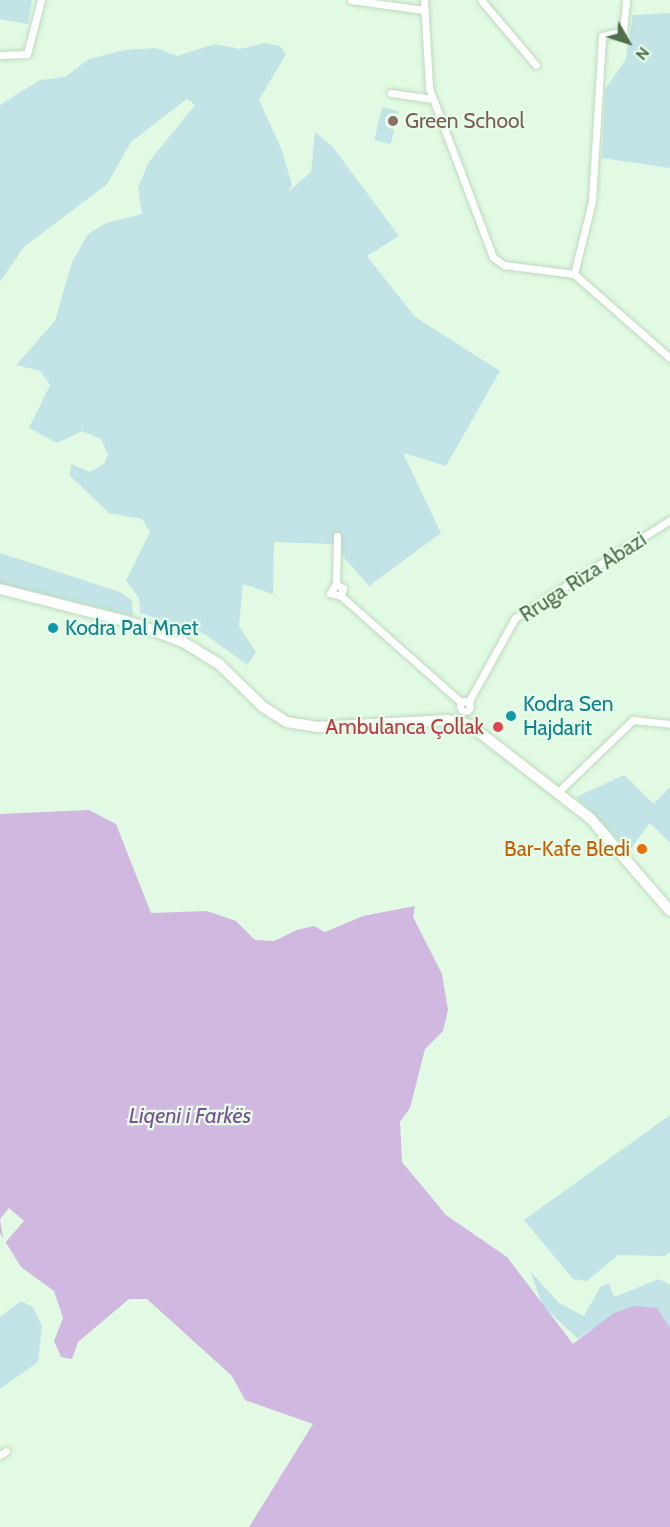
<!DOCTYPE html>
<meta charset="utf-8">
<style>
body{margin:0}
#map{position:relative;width:670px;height:1527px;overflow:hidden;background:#e2fae4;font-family:Cabin,sans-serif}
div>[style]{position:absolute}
.green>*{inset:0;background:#c2e4e6;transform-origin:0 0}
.water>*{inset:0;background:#d1b8e1}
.pier>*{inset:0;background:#e2fae4}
.roads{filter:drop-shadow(0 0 2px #bedabd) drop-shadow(0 0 2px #bedabd)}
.street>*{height:7px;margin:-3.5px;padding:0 3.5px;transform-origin:3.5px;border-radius:3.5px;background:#fff}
.street>.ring{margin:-3.5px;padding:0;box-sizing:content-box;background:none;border:7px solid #fff;border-radius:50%}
.secondary>*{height:10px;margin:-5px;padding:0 5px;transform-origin:5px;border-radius:5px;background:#fff}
.dots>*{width:16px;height:16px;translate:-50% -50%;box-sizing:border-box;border:3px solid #e7fde9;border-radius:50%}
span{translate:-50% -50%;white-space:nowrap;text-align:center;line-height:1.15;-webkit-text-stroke:4.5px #e7fde9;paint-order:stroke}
.education-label{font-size:21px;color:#785e54}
.left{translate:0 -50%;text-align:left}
.street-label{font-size:21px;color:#516f4b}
.culture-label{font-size:21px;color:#0d838f}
.health-label{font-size:21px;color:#be3a42}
.right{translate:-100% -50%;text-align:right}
.food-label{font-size:21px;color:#c56008}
.water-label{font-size:22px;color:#7b5095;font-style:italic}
.north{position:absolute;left:598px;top:12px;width:60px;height:60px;-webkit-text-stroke:4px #e7fde9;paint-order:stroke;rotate:129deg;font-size:16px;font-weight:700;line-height:24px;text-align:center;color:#516f4b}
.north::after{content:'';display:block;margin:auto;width:21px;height:27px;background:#516f4b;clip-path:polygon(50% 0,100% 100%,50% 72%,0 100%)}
</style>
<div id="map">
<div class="green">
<div style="clip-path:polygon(0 0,32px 0,28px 24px,0 19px)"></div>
<div style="clip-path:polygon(670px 13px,670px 168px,602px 158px,605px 89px,625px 61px,633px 15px)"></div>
<div style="clip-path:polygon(265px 43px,280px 46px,286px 54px,259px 100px,281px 148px,292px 185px,288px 192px,311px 172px,315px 132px,332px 146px,399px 236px,367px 256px,415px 317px,500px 371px,446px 466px,403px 453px,441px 533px,369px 586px,332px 544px,274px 542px,273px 594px,243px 584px,239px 626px,256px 652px,247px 665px,205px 634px,140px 613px,139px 598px,126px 581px,150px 532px,142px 519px,109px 513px,70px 476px,71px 464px,90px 472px,104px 464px,108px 454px,101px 439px,82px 431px,57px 443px,29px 428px,50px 385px,40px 371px,16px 365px,55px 321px,72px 262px,88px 234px,106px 223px,142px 214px,138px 188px,148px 163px,195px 105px,187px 99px,131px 142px,107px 184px,24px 247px,0 282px,0 105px,40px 80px,65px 77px,89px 59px,125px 50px,156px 48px,177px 56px,215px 44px,240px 49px)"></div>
<div style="left:382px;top:107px;width:17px;height:34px;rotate:13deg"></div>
<div style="clip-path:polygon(0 553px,120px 592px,132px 600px,133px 616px,0 584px)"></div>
<div style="clip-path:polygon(624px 775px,654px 804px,670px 787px,670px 843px,650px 823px,629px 851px,576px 797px)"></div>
<div style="clip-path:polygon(670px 1115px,670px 1252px,665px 1256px,618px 1255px,587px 1281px,573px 1279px,524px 1220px)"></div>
<div style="clip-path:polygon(530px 1271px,559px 1303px,584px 1316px,600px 1287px,609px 1283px,614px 1297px,659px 1279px,670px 1285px,670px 1329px,597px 1326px,578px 1339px,543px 1306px)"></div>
<div style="clip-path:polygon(21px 1301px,33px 1307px,42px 1326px,38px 1362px,0 1389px,0 1317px)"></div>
</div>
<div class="water">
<div style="clip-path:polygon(89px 810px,116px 824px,151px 913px,207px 911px,236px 921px,255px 940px,274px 941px,297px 930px,314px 926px,325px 932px,363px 916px,415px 906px,413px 917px,442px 974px,448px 1010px,443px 1031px,425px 1049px,410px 1108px,400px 1122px,402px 1162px,446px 1215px,507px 1257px,573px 1344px,614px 1313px,635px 1306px,657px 1308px,670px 1328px,670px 1527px,249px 1527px,313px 1424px,245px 1400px,232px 1376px,147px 1299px,129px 1299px,78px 1342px,72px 1359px,61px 1357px,54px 1341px,63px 1318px,54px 1291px,21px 1267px,0 1233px,0 814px)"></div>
</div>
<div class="pier">
<div style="clip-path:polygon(9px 1208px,24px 1221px,4px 1244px,0 1219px)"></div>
</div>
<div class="roads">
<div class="street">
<div style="left:351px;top:0;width:73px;rotate:7.9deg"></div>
<div style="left:424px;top:0;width:88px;rotate:86.7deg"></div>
<div style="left:429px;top:88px;width:181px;rotate:69.3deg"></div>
<div style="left:493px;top:257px;width:14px;rotate:36deg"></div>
<div style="left:504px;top:265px;width:71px;rotate:7.3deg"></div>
<div style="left:574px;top:274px;width:128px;rotate:41.2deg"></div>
<div style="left:481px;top:0;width:85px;rotate:49.8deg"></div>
<div style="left:0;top:55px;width:27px;rotate:-2deg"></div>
<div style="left:27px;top:54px;width:56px;rotate:-75.5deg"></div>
<div style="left:391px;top:93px;width:42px;rotate:8.1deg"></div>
<div style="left:574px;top:274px;width:75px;rotate:-76.1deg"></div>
<div style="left:592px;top:201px;width:165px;rotate:-86.5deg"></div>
<div style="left:602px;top:36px;width:22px;rotate:-13deg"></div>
<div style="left:623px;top:31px;width:31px;rotate:-84deg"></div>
<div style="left:336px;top:584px;width:48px;rotate:-88.8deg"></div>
<div style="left:336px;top:584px;width:11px;rotate:124deg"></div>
<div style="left:330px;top:593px;width:11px;rotate:15deg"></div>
<div style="left:336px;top:584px;width:8px;rotate:30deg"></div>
<div style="left:343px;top:588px;width:8px;rotate:104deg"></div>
<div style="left:341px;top:596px;width:160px;rotate:41.5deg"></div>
<div class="ring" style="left:460px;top:701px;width:3px;height:3px"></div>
<div style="left:468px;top:703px;width:97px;rotate:-61.1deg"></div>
<div style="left:515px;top:618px;width:183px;rotate:-32.3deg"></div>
<div style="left:560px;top:790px;width:101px;rotate:-43.8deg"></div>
<div style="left:633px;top:720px;width:37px;rotate:6deg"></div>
<div style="left:0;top:1455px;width:7px;rotate:-34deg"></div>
</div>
<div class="secondary">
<div style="left:0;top:589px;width:137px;rotate:14.3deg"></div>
<div style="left:133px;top:623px;width:53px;rotate:20.8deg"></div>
<div style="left:183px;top:642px;width:42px;rotate:31.4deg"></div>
<div style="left:219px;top:664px;width:60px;rotate:44.3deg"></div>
<div style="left:262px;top:706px;width:30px;rotate:33deg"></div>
<div style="left:287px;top:722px;width:30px;rotate:9deg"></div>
<div style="left:317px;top:727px;width:131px;rotate:-3.1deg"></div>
<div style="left:448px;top:720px;width:23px;rotate:13deg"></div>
<div style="left:470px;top:725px;width:152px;rotate:37.8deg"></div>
<div style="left:590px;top:818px;width:123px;rotate:49.3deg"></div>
</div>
</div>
<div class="dots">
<div style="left:393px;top:121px;background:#8d6e63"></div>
<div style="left:53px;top:628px;background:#0f9aa8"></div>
<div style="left:511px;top:716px;background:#0f9aa8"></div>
<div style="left:498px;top:727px;background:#e0444e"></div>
<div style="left:642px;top:849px;background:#e8710a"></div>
</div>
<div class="education-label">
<span class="left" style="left:405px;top:121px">Green School</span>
</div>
<div class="street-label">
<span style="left:583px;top:577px;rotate:-33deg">Rruga Riza Abazi</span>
</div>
<div class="culture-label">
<span class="left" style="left:65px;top:628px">Kodra Pal Mnet</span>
<span class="left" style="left:523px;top:716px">Kodra Sen<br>Hajdarit</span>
</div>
<div class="health-label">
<span class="right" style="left:484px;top:727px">Ambulanca Çollak</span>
</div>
<div class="food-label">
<span class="right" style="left:630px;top:849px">Bar-Kafe Bledi</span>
</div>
<div class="water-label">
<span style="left:190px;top:1116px">Liqeni i Farkës</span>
</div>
<div class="north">N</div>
</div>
